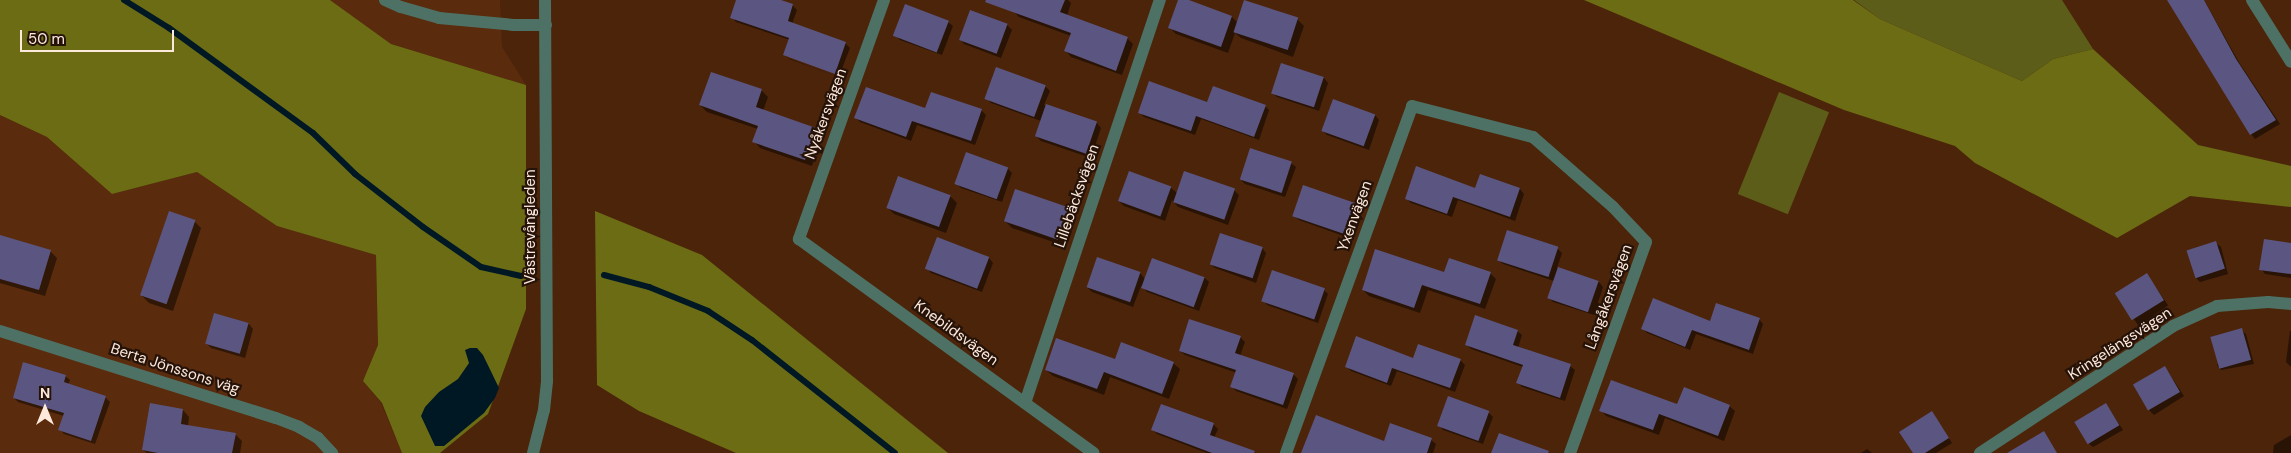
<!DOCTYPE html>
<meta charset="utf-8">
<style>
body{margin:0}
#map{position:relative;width:2291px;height:453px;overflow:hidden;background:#4c240a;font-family:"DM Sans",sans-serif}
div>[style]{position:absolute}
.built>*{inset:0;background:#5a2b0c}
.green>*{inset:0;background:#5d5d1a;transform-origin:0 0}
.forest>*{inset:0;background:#6b6c14}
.water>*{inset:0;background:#001824}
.shadow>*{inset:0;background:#0007;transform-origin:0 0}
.stream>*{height:6px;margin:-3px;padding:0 3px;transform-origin:3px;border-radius:3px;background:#001824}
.building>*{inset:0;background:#5b5581;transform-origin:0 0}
.minor>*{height:12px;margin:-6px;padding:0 6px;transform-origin:6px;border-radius:6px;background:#4d7265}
span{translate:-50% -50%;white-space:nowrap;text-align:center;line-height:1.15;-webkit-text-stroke:4.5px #251309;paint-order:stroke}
.street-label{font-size:15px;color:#fde8dc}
.north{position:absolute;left:20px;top:383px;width:50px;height:50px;-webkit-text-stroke:4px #251309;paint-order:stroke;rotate:0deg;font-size:14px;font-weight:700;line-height:20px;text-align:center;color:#fde8dc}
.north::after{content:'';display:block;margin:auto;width:18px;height:22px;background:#fde8dc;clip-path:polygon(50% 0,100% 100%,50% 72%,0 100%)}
.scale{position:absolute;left:20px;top:30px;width:154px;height:22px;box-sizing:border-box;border:2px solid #fde8dc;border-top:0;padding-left:6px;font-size:15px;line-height:18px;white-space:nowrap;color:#fde8dc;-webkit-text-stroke:4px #251309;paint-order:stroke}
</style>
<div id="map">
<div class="built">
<div style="clip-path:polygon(330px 0,500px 0,502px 47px,526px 85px,391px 44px)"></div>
<div style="clip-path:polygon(0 115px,47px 137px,112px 194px,197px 172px,277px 226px,376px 255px,378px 345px,363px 381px,381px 403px,402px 453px,0 453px)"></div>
</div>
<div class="green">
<div style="clip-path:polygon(1854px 0,2062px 0,2093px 49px,2053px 59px,2022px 81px,1880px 19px)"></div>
<div style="left:1779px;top:92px;width:54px;height:110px;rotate:22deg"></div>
</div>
<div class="forest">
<div style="clip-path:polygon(0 0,330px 0,391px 44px,526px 85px,526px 309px,488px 414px,440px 453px,402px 453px,382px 403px,363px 381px,378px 345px,376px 255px,277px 226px,197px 172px,112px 194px,47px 137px,0 115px)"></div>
<div style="clip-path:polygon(1584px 0,1853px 0,1880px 19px,2022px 81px,2053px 59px,2093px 49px,2198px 145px,2291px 166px,2291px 207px,2190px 196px,2117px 238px,1975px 163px,1955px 146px,1844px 110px)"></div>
<div style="clip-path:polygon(595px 211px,702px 255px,948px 453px,736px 453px,639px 411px,597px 385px)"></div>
</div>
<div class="water">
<div style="clip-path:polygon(470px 348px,477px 348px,483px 355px,499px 388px,495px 398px,484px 413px,444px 446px,435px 446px,421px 416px,425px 407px,439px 392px,458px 379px,469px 363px,465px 350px)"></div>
</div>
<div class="shadow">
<div style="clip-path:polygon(738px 0,777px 0,793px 6px,797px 10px,792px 24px,845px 43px,850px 48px,840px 74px,788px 55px,788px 58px,839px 77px,789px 59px,785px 54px,790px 40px,736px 22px,732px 17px)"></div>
<div style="clip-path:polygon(1018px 0,1068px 0,1071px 3px,1067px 16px,1127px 38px,1133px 44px,1122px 75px,1071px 57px,1066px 51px,1071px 36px,1019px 17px,1014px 12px)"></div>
<div style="clip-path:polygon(1179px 0,1185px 0,1232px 17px,1237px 22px,1245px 1px,1298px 20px,1304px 26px,1293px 57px,1241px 38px,1235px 33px,1228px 53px,1176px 34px,1169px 27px)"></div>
<div style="clip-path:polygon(2169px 0,2204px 0,2240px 64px,2280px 124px,2255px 139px,2251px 134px)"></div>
<div style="clip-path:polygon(948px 22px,953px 26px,942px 55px,900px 40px,895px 35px)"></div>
<div style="clip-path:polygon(1007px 25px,1012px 30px,1001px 58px,964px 44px,960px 39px)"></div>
<div style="clip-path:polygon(1324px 78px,1328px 83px,1319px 111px,1277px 97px,1272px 93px)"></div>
<div style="clip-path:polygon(1045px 86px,1050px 91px,1044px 105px,1097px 123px,1101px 128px,1091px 158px,1041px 141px,1036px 136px,1041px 121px,991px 103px,986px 98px)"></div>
<div style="clip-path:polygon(761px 90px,768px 97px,763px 111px,815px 129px,822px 136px,812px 166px,760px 148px,754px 141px,758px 129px,707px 112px,700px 105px)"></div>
<div style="clip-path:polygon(1334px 101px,1375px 115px,1379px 120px,1369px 150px,1327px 135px,1323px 131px)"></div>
<div style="clip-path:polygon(1208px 104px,1265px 106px,1269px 110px,1259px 140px,1201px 119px,1195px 135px,1144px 117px,1139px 112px)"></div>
<div style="clip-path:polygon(926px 110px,981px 110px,986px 115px,975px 145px,917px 125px,911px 141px,860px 122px,856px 118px)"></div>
<div style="clip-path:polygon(1291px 163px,1296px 167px,1285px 197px,1245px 184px,1240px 179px)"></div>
<div style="clip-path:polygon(1007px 168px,1012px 173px,1002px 202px,961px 188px,957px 184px)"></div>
<div style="clip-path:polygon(1170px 187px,1177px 193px,1234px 190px,1239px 195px,1228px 225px,1178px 207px,1172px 200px,1165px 221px,1124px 206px,1119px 201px)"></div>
<div style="clip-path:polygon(1304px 187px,1355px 204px,1359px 209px,1349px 238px,1299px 220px,1294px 216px)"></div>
<div style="clip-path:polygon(1476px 189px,1520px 189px,1524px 194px,1515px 221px,1458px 200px,1452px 217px,1411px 203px,1406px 198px)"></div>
<div style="clip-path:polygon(950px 196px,957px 203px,946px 233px,894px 214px,888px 208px)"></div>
<div style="clip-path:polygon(1068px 209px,1075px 215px,1065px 246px,1012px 228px,1005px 221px)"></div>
<div style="clip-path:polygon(194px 221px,201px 228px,173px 311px,149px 303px,142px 296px)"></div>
<div style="clip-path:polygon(0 236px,50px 251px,57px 258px,45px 296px,0 283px)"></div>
<div style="clip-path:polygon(938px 239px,989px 258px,993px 263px,982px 292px,931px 273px,927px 268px)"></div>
<div style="clip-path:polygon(2216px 243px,2221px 247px,2228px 274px,2200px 282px,2195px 277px)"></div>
<div style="clip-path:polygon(2291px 244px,2291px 278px,2265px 274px,2261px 269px)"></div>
<div style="clip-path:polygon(1262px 248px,1266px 253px,1256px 283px,1215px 268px,1210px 264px)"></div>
<div style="clip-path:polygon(1557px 248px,1562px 253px,1557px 268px,1599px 282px,1603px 287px,1594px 315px,1553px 302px,1549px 298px,1554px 281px,1503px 264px,1498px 260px)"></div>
<div style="clip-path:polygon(1098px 258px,1140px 273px,1145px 279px,1205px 278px,1209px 282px,1199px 311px,1147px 292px,1141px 286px,1133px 307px,1092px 292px,1087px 287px)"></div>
<div style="clip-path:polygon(1490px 273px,1496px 279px,1485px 309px,1428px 290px,1420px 313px,1369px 296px,1363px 290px,1445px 274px)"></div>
<div style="left:2147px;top:275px;width:37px;height:36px;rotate:55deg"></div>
<div style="clip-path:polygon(1324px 290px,1328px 294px,1318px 323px,1267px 305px,1263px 300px)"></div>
<div style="clip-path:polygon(215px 314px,249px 324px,253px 329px,245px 358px,211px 348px,207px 344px)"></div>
<div style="clip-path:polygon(1759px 319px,1763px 324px,1753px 354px,1696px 334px,1690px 350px,1647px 333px,1643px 329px)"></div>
<div style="clip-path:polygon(2241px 330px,2246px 334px,2254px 364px,2221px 370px,2217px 365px)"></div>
<div style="clip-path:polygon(1517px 331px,1522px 335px,1518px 348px,1570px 366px,1575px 370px,1565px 401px,1522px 387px,1518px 383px,1523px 367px,1471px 349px,1467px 345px)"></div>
<div style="clip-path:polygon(2290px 331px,2291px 331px,2291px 367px,2286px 362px)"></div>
<div style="clip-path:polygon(1240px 337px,1245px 342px,1240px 356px,1293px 374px,1298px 379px,1287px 409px,1236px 391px,1232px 387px,1237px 373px,1185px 355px,1180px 351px)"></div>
<div style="clip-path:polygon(1116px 360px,1173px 363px,1180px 369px,1169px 399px,1110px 377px,1104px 395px,1053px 376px,1046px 370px)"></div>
<div style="clip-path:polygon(1413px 360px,1460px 360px,1465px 365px,1455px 392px,1397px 371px,1391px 386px,1351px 371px,1346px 366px)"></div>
<div style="clip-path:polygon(2165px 367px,2184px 396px,2154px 415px,2149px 410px)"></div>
<div style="clip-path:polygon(65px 376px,70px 380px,68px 385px,105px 397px,110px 402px,95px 444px,64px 434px,60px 429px,64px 416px,18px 402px,14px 398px)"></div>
<div style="clip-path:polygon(2106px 404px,2123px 430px,2093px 447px,2088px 443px)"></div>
<div style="clip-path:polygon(1678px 405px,1729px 406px,1735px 411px,1724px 441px,1665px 418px,1659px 435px,1606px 416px,1601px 410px)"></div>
<div style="clip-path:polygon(183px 410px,189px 417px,188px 426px,235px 434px,242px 441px,240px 453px,147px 453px,143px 450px)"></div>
<div style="clip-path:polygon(1488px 412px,1493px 417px,1483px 444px,1443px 430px,1439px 425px)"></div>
<div style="clip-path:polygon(1932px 413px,1952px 443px,1936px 453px,1914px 453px)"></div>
<div style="clip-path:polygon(1213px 424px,1218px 429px,1214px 438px,1256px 453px,1207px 453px,1157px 434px,1153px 430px)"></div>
<div style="clip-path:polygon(2291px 435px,2291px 453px,2273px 453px,2274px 445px)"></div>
<div style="clip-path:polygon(1431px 440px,1436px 444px,1433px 453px,1326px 453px,1384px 442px)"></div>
<div style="clip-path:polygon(1867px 449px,1872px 453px,1861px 453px)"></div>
</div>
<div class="stream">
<div style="left:124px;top:0;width:53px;rotate:31.9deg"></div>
<div style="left:169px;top:28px;width:178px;rotate:36.1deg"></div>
<div style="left:313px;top:133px;width:59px;rotate:44.3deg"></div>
<div style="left:355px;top:174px;width:86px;rotate:37.9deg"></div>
<div style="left:423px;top:227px;width:70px;rotate:34.6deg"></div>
<div style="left:481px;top:267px;width:41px;rotate:12.7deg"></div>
<div style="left:604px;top:275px;width:47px;rotate:14.9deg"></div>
<div style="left:649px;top:287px;width:64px;rotate:22.1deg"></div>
<div style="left:708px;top:311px;width:53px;rotate:33.4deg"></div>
<div style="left:752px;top:340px;width:182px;rotate:38.3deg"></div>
</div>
<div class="building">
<div style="clip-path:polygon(736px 0,781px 0,793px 4px,788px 21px,846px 42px,835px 74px,783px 55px,789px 38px,730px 18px)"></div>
<div style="clip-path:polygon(986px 0,1065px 0,1060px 12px,1128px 37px,1116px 71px,1064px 51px,1071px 33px,985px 2px)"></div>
<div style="clip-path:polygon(1178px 0,1189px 0,1232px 16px,1221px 47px,1168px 28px)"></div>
<div style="left:1244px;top:0;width:57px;height:34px;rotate:18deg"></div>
<div style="clip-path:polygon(2167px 0,2204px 0,2236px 59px,2276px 120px,2250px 135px)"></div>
<div style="left:905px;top:4px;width:47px;height:34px;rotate:21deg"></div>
<div style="left:970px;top:10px;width:40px;height:32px;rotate:20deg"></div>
<div style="left:1281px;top:63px;width:45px;height:32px;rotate:18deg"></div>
<div style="left:996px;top:67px;width:53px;height:34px;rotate:20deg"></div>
<div style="clip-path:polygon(711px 72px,762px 89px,756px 107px,816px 128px,805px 160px,752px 142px,758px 126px,699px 105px)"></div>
<div style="clip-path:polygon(1149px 81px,1207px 102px,1213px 86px,1266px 105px,1254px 137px,1196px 116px,1191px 131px,1138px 113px)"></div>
<div style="clip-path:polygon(866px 87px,925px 108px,931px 92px,982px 109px,971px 141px,912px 121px,906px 137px,854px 118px)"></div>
<div style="left:1333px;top:99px;width:45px;height:34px;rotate:20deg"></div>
<div style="left:1046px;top:104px;width:54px;height:34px;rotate:19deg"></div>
<div style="left:1250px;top:148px;width:44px;height:33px;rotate:18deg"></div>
<div style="left:966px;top:152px;width:45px;height:34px;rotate:20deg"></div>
<div style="clip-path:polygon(1416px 166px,1475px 188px,1480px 174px,1520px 188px,1510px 217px,1453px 197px,1447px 214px,1405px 199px)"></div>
<div style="left:1129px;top:171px;width:45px;height:32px;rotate:20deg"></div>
<div style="left:1184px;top:171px;width:54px;height:33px;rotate:19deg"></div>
<div style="left:898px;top:176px;width:56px;height:34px;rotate:20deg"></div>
<div style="left:1303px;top:185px;width:55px;height:33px;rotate:19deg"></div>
<div style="left:1015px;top:189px;width:57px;height:34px;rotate:19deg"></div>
<div style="left:169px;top:211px;width:28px;height:89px;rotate:19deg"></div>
<div style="left:1507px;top:230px;width:54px;height:32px;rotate:18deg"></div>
<div style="left:1220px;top:233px;width:45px;height:33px;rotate:18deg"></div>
<div style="clip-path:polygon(0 235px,51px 250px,39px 290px,0 279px)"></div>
<div style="left:937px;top:237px;width:56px;height:34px;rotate:21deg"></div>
<div style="clip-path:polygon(2264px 239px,2291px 243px,2291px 274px,2259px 270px)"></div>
<div style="left:2216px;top:241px;width:29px;height:31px;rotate:72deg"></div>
<div style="clip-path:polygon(1375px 249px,1444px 272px,1449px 258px,1491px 272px,1480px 304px,1422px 285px,1414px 308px,1362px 290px)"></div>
<div style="left:1097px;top:257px;width:46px;height:32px;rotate:19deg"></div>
<div style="left:1152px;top:258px;width:56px;height:32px;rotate:20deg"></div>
<div style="left:1558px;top:267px;width:43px;height:33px;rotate:19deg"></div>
<div style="left:1272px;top:270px;width:56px;height:33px;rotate:19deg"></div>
<div style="left:2147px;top:273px;width:32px;height:38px;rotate:58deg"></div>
<div style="clip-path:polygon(1653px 298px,1710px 321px,1716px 303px,1760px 318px,1749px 350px,1692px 330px,1685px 347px,1641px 329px)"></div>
<div style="left:214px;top:313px;width:36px;height:32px;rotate:16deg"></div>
<div style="clip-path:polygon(1475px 315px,1518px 330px,1513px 345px,1571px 364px,1560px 398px,1516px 383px,1523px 365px,1465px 345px)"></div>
<div style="clip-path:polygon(1189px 319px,1241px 336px,1235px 353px,1294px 373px,1283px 405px,1230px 387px,1236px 370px,1179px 351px)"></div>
<div style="left:2242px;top:328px;width:33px;height:33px;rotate:74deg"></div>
<div style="clip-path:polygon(1356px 336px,1413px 358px,1418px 344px,1461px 359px,1450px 388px,1392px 368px,1387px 383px,1345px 367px)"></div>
<div style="clip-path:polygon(1056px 338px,1115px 359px,1121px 342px,1174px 362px,1162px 394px,1104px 372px,1097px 389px,1045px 370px)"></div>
<div style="clip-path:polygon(23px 362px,66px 375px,64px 382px,106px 396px,91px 441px,58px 430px,64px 413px,13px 398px)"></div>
<div style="left:2165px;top:366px;width:30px;height:37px;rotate:60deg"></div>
<div style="clip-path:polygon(1611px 380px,1677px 404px,1684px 387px,1730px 405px,1718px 436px,1659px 414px,1653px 430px,1599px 411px)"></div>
<div style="left:1448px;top:396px;width:44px;height:32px;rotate:20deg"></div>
<div style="clip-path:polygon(150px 403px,183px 409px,181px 424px,236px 433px,232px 453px,158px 453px,142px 450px)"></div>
<div style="left:2106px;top:403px;width:26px;height:37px;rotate:59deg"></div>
<div style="clip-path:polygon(1161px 404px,1214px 423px,1210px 435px,1255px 451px,1254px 453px,1212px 453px,1151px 430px)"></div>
<div style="clip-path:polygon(1932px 411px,1949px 438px,1925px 453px,1913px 453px,1899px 432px)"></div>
<div style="clip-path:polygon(1316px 415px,1384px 441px,1390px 423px,1432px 438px,1427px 453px,1301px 453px)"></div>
<div style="clip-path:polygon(2044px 431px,2057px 453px,2007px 453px)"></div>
<div style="clip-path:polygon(1499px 433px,1549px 451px,1548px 453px,1491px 453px)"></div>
</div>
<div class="minor">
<div style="left:385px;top:0;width:17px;rotate:24deg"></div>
<div style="left:401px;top:7px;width:40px;rotate:16deg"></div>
<div style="left:439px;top:18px;width:75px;rotate:5.3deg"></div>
<div style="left:514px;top:25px;width:32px"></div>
<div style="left:884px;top:0;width:254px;rotate:109.6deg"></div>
<div style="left:799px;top:239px;width:364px;rotate:36deg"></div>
<div style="left:2252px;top:0;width:73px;rotate:57.8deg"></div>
<div style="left:0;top:331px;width:289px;rotate:17.5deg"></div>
<div style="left:276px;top:418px;width:25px;rotate:21deg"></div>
<div style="left:299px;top:427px;width:22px;rotate:30deg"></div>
<div style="left:318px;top:438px;width:21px;rotate:47deg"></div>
<div style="left:1025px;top:403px;width:425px;rotate:-71.5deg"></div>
<div style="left:533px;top:453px;width:44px;rotate:-75.7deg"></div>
<div style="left:544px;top:410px;width:29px;rotate:-84deg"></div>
<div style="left:547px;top:381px;width:381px;rotate:-90.3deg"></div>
<div style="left:1286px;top:453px;width:369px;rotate:-70deg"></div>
<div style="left:1412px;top:106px;width:125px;rotate:14.4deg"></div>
<div style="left:1533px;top:137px;width:106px;rotate:41.2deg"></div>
<div style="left:1613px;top:207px;width:48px;rotate:46.7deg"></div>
<div style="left:1646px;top:242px;width:224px;rotate:109.8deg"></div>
<div style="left:1980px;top:453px;width:231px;rotate:-33.3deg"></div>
<div style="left:2173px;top:326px;width:48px;rotate:-24.4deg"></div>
<div style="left:2217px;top:306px;width:51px;rotate:-4.5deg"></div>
<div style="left:2268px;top:302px;width:23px;rotate:5deg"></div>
</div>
<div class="street-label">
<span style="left:826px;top:114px;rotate:-70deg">Nyåkersvägen</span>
<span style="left:1077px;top:196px;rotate:-71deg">Lillebäcksvägen</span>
<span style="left:1355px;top:216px;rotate:-70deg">Yxenvägen</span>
<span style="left:531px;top:227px;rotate:-90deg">Västrevångleden</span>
<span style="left:1609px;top:297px;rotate:-70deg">Långåkersvägen</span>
<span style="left:956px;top:333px;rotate:36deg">Knebildsvägen</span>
<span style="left:2120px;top:344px;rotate:-33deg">Kringelängsvägen</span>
<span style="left:175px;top:369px;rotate:18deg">Berta Jönssons väg</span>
</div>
<div class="north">N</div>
<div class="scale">50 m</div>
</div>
